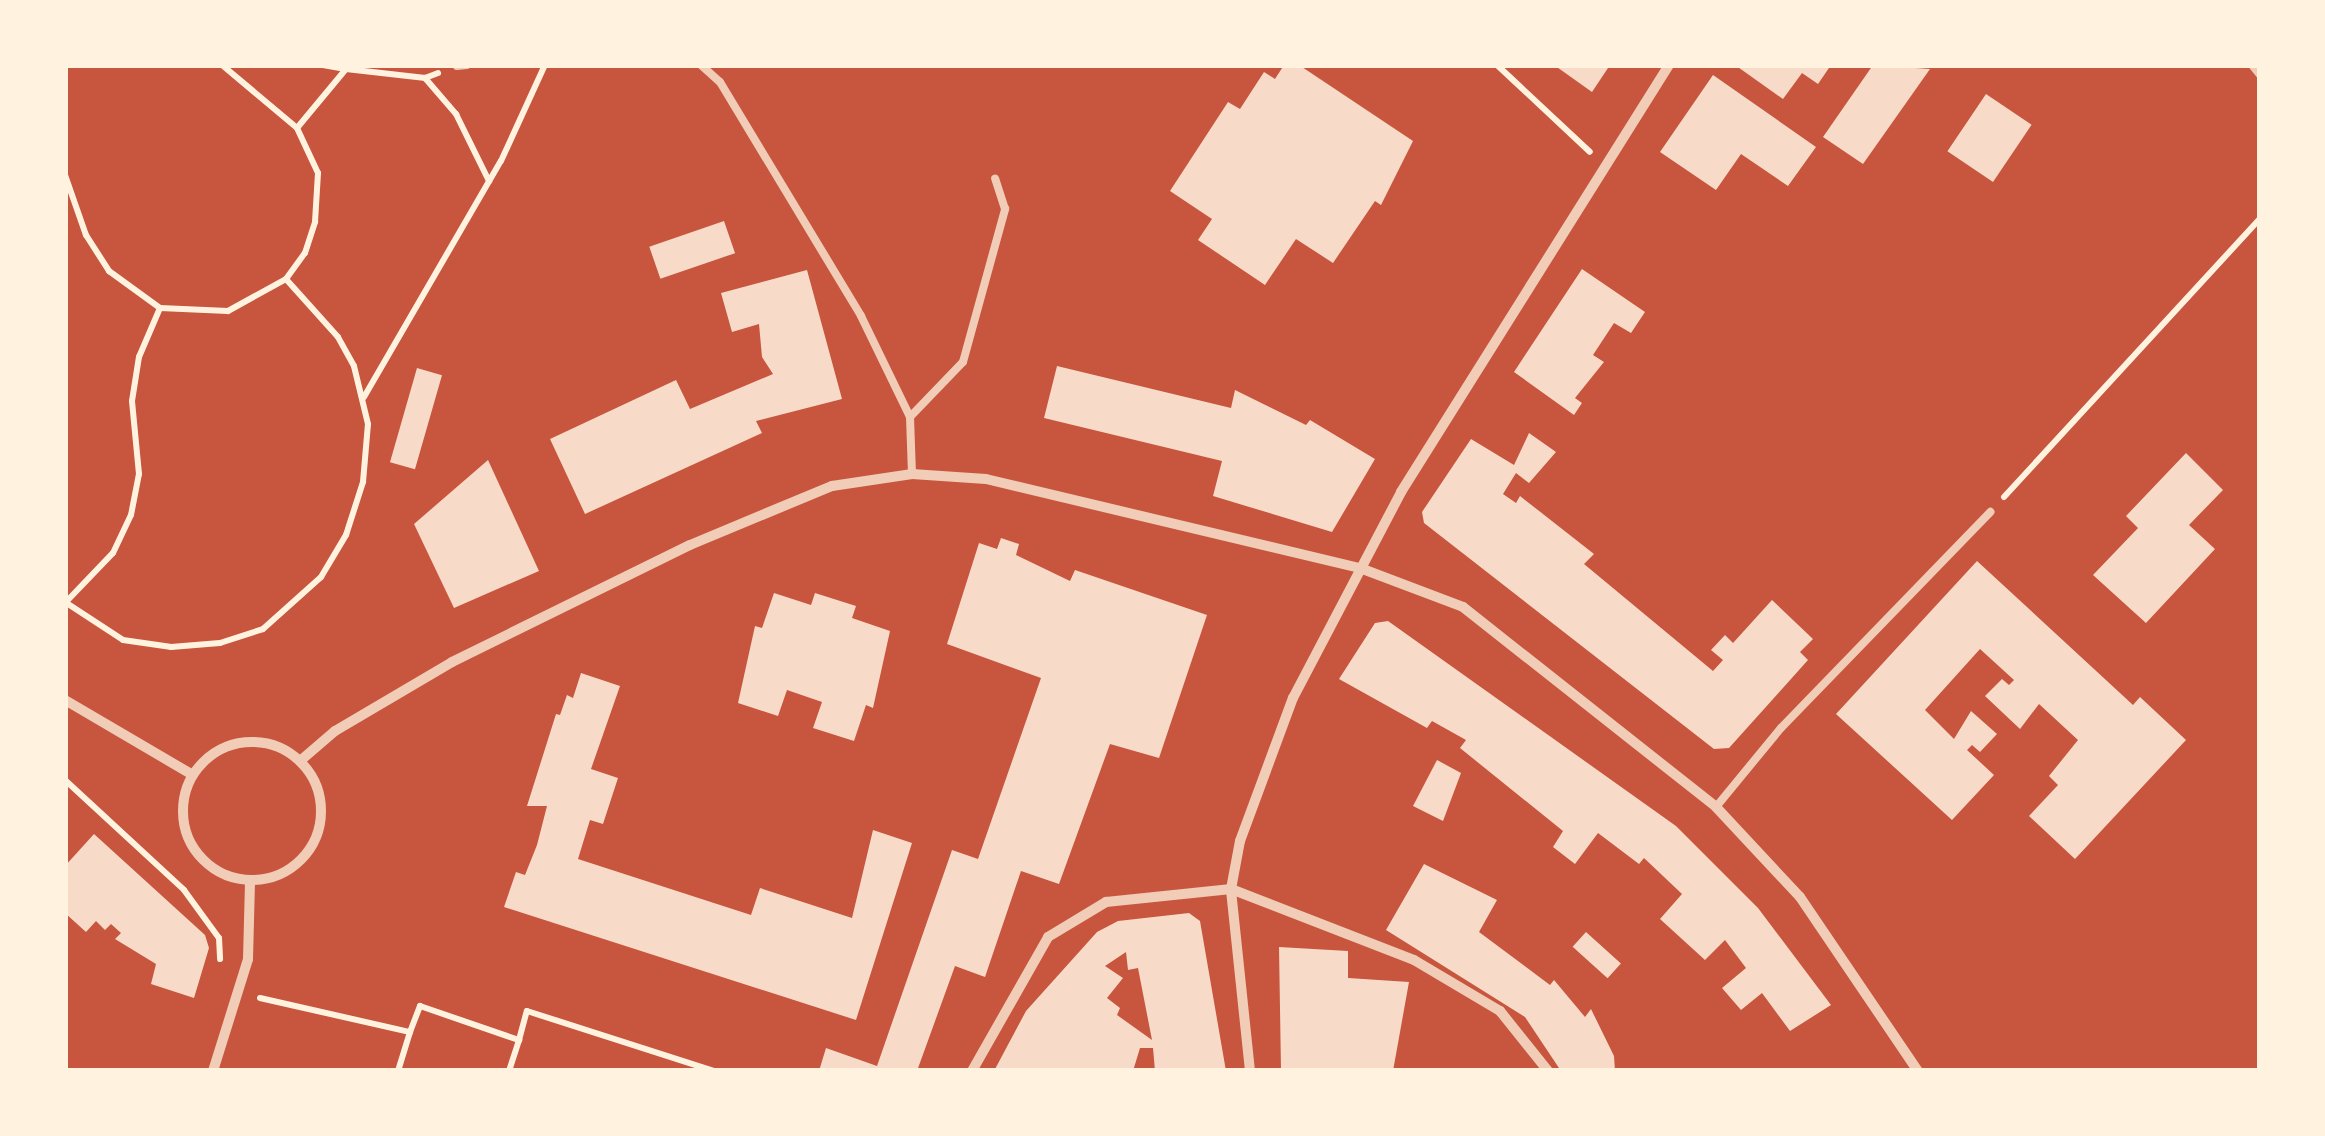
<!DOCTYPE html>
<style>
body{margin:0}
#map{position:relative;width:2325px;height:1136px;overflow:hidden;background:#c8553d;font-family:"Fira Sans Condensed",sans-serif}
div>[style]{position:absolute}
.building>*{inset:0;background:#f7dbc8;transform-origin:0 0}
.path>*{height:6px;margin:-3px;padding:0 3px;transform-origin:3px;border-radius:3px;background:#fff3e0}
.service>*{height:8px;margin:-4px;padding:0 4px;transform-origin:4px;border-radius:4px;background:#f1ccb7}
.minor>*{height:10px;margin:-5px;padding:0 5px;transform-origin:5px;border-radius:5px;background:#f1ccb7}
.minor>.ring{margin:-5px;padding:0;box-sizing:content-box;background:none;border:10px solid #f1ccb7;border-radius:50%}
span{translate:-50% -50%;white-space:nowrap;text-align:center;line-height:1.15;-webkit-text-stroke:8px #fff3e0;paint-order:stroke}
.frame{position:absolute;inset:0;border:68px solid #fff3e0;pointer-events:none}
</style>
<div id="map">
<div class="building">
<div style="clip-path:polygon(1284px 65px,1299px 65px,1413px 141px,1381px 205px,1375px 201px,1333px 263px,1296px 239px,1265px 285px,1198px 240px,1212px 219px,1170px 191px,1228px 102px,1240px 109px,1264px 72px,1275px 79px)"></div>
<div style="clip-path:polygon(1554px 65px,1610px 65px,1592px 92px)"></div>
<div style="clip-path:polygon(1735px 65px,1831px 65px,1818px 84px,1802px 73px,1783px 99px)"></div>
<div style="clip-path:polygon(1873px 65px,1930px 69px,1863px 164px,1823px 137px)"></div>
<div style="clip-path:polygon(1713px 75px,1816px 147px,1788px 186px,1741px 154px,1716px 190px,1660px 152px)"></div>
<div style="left:1986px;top:94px;width:55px;height:69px;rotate:34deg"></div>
<div style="left:724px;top:221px;width:34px;height:79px;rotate:71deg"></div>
<div style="clip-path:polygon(1582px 269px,1645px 312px,1631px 333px,1614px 323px,1593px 355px,1604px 362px,1575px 398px,1582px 403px,1574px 415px,1514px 372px)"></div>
<div style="clip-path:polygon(807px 270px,842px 399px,756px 421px,762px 433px,585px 514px,550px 439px,676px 380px,690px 409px,773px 374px,762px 357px,759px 324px,732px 332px,721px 293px)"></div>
<div style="clip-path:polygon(1057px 366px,1231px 408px,1235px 390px,1306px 425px,1310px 420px,1375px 459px,1332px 532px,1213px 496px,1222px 461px,1044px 418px)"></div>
<div style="left:417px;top:368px;width:26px;height:98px;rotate:16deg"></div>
<div style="clip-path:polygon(1529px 433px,1556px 452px,1529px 483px,1516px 473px,1503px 494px,1516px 503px,1520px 496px,1594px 554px,1584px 564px,1713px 671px,1723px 660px,1711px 650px,1725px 635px,1733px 643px,1772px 600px,1813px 639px,1800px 652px,1808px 660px,1729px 748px,1714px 749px,1424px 523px,1422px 512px,1471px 439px,1514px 465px)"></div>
<div style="clip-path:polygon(2186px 453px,2223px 490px,2189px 525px,2215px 549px,2146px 623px,2093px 575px,2138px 528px,2126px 516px)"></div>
<div style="clip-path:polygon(488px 460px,539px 571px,454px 608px,414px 524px)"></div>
<div style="clip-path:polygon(1001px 538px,1019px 544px,1016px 555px,1070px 581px,1075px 570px,1207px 615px,1159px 758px,1110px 744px,1059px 884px,1021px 871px,985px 977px,955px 966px,917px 1071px,819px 1071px,826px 1048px,877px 1066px,952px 850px,978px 859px,1041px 678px,947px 644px,979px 543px,997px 549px)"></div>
<div style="clip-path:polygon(1977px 561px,2133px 705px,2140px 697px,2186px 740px,2075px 859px,2029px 816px,2058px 785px,2049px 776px,2078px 740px,2039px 704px,2020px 729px,1985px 696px,2002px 679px,2009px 685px,2014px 680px,1980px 649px,1925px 710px,1954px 739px,1971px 711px,1997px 734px,1980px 752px,1972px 745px,1967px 750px,1994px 775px,1952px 820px,1836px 714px)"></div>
<div style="clip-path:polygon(774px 593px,811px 605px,815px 593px,856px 606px,852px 618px,890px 631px,873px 708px,866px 705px,854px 741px,813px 728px,822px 702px,787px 690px,778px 716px,738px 703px,755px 626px,762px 628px)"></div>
<div style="clip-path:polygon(1388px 621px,1676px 826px,1758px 908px,1831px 1005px,1790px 1031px,1762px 993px,1741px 1010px,1722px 988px,1746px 968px,1725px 940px,1705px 960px,1660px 919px,1682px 894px,1644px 858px,1639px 864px,1598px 833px,1575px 864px,1553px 847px,1563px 831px,1460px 748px,1466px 740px,1432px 721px,1427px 728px,1339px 679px,1375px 623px)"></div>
<div style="clip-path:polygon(581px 673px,620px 686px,591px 769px,618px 778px,603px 824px,590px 820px,578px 859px,751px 915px,760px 888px,852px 918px,873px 830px,912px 843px,856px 1020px,504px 907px,516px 872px,525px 875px,537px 845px,547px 806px,527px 806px,556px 714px,560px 715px,567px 695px,573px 698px)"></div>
<div style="clip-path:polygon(1437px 760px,1461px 773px,1443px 821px,1413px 806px)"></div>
<div style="clip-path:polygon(94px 834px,205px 935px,209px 948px,194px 998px,151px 984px,156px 964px,115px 939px,121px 933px,111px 924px,105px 930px,96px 921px,86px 932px,65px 913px,65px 866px)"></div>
<div style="clip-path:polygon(1424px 864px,1497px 900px,1479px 932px,1550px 985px,1554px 980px,1585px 1017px,1591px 1009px,1614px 1056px,1615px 1071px,1561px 1071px,1525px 1017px,1386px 930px)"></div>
<div style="clip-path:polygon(evenodd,1189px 913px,1200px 921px,1226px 1071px,1155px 1071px,1153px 1048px,1140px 1048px,1133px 1071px,994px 1071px,1026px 1011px,1097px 932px,1118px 921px,1189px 913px,1126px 952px,1128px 970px,1138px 968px,1152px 1040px,1117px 1015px,1120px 1008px,1107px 998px,1123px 978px,1105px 966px,1126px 952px)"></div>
<div style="left:1586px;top:932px;width:47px;height:20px;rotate:42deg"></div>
<div style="clip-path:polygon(1279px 947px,1348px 951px,1348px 978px,1409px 982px,1393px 1071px,1281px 1071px)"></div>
</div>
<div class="path">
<div style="left:222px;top:65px;width:98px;rotate:40deg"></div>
<div style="left:323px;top:65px;width:23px;rotate:10deg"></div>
<div style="left:1497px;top:65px;width:127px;rotate:43.1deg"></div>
<div style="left:425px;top:78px;width:48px;rotate:49.3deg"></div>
<div style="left:456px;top:114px;width:75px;rotate:63.8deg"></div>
<div style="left:65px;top:175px;width:64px;rotate:70.7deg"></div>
<div style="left:86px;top:235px;width:43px;rotate:57.4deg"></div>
<div style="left:109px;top:271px;width:63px;rotate:36deg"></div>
<div style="left:364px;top:397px;width:273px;rotate:-59.9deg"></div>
<div style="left:501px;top:161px;width:106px;rotate:-65.4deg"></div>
<div style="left:2004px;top:497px;width:378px;rotate:-47.4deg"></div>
<div style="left:65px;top:602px;width:69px;rotate:33.2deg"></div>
<div style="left:123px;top:640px;width:49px;rotate:8.3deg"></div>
<div style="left:171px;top:647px;width:49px;rotate:-4.7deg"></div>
<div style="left:220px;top:643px;width:45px;rotate:-18deg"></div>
<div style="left:263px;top:629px;width:78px;rotate:-41.9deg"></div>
<div style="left:321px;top:577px;width:49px;rotate:-59.2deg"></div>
<div style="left:346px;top:535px;width:56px;rotate:-72.2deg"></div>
<div style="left:363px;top:482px;width:58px;rotate:-85.1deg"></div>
<div style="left:368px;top:424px;width:60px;rotate:-103.6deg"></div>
<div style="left:354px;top:366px;width:33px;rotate:-119deg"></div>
<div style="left:338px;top:337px;width:78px;rotate:-131.9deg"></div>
<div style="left:65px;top:603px;width:69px;rotate:-46.2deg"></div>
<div style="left:113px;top:553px;width:42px;rotate:-64.7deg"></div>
<div style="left:131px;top:515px;width:42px;rotate:-79deg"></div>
<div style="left:139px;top:474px;width:73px;rotate:-95.5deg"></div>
<div style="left:132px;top:401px;width:45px;rotate:-81deg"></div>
<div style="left:139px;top:357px;width:53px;rotate:-66.8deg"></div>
<div style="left:160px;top:308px;width:68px;rotate:2.5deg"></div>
<div style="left:228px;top:311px;width:66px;rotate:-28.9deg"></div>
<div style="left:286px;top:279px;width:32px;rotate:-54deg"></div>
<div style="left:305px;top:253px;width:33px;rotate:-72deg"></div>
<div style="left:315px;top:222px;width:49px;rotate:-86.5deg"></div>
<div style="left:318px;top:173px;width:50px;rotate:-115deg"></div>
<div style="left:297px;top:128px;width:77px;rotate:-50.3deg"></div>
<div style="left:346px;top:69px;width:80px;rotate:6.5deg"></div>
<div style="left:425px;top:78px;width:14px;rotate:-21deg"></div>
<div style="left:65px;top:780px;width:162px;rotate:42.7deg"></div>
<div style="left:184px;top:890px;width:59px;rotate:53.9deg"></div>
<div style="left:219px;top:938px;width:21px;rotate:87deg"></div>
<div style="left:260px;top:998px;width:154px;rotate:12.8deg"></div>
<div style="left:410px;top:1032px;width:28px;rotate:-69deg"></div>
<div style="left:420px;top:1006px;width:105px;rotate:19deg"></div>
<div style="left:519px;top:1040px;width:30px;rotate:-75deg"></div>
<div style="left:527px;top:1011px;width:196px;rotate:17.8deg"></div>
<div style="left:398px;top:1071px;width:41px;rotate:-72.9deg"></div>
<div style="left:509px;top:1071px;width:33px;rotate:-72deg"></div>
</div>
<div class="service">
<div style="left:701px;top:65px;width:25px;rotate:42deg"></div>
<div style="left:720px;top:82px;width:273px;rotate:58.9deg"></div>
<div style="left:861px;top:316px;width:112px;rotate:64.1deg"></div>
<div style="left:910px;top:417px;width:57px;rotate:88deg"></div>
<div style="left:2252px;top:65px;width:13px;rotate:51deg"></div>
<div style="left:457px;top:66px;width:10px;rotate:-6deg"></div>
<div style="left:910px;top:417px;width:76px;rotate:-46.1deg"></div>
<div style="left:963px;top:362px;width:159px;rotate:-74.6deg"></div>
<div style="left:1005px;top:209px;width:32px;rotate:-108deg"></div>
<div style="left:1716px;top:807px;width:102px;rotate:-50.6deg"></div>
<div style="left:1781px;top:728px;width:301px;rotate:-45.9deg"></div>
</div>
<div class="minor">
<div style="left:65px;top:700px;width:148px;rotate:30.4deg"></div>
<div class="ring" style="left:183px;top:742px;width:128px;height:128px"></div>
<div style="left:300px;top:761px;width:46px;rotate:-40.6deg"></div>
<div style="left:335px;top:731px;width:136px;rotate:-30.5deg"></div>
<div style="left:452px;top:662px;width:265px;rotate:-26.2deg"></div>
<div style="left:690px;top:545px;width:154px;rotate:-22.6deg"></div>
<div style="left:832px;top:486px;width:81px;rotate:-8.5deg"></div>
<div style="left:912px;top:474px;width:74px;rotate:3.9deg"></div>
<div style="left:986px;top:479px;width:384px;rotate:13.4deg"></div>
<div style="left:1360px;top:568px;width:110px;rotate:20.7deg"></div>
<div style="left:1463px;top:607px;width:323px;rotate:38.3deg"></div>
<div style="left:1716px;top:807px;width:123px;rotate:47deg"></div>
<div style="left:1800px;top:897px;width:210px;rotate:55.9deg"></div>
<div style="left:213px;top:1071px;width:117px;rotate:-72.6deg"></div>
<div style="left:248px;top:959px;width:79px;rotate:-88.5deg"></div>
<div style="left:972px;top:1071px;width:154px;rotate:-60.4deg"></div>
<div style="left:1048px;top:937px;width:68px;rotate:-31.1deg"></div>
<div style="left:1106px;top:902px;width:126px;rotate:-5.9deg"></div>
<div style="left:1231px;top:889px;width:196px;rotate:21.2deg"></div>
<div style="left:1414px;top:960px;width:100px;rotate:30.7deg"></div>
<div style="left:1500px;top:1011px;width:77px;rotate:51.3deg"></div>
<div style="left:1250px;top:1071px;width:183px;rotate:-96deg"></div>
<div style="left:1231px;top:889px;width:49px;rotate:-79.4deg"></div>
<div style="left:1240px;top:841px;width:153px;rotate:-69.7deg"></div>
<div style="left:1293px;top:698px;width:233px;rotate:-62.3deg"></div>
<div style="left:1401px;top:492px;width:504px;rotate:-57.89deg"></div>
</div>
<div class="frame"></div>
</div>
